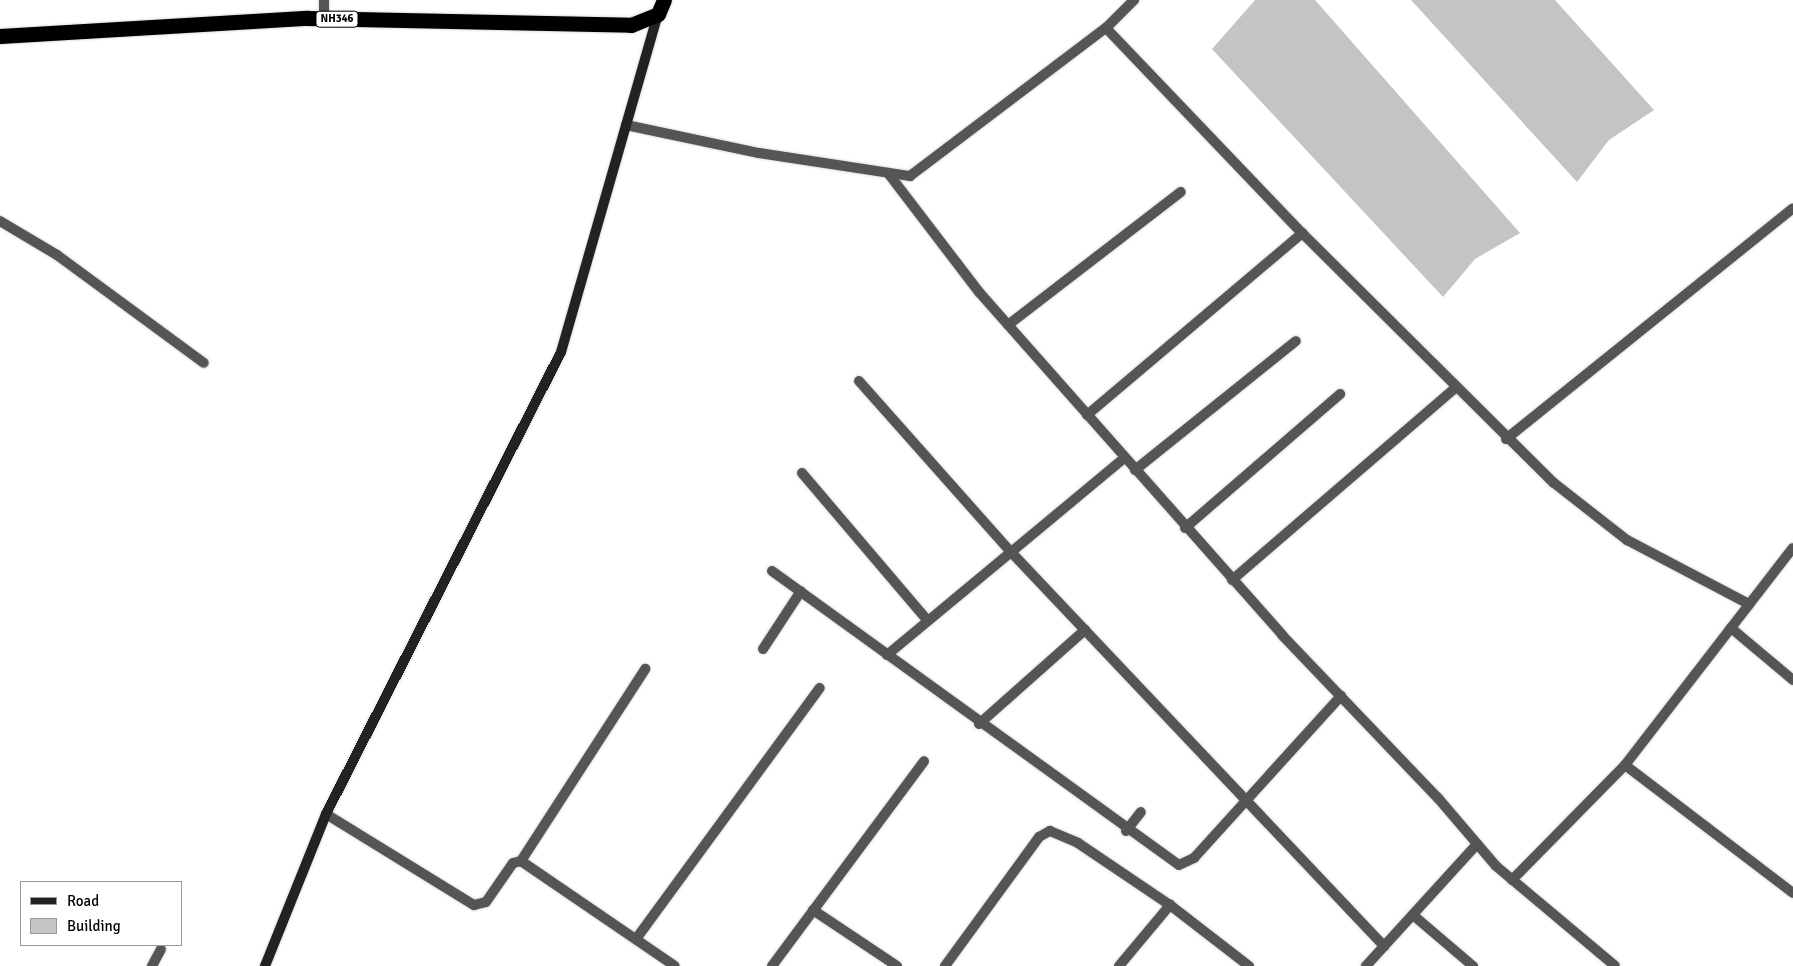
<!DOCTYPE html>
<style>
body{margin:0}
#map{position:relative;width:1793px;height:966px;overflow:hidden;background:#fff;font-family:Signika,sans-serif}
div>[style]{position:absolute}
.building>*{inset:0;background:#c4c4c4}
.roads{filter:drop-shadow(0 0 1px #dbdbdb) drop-shadow(0 0 1px #dbdbdb)}
.lane>*{height:10px;margin:-5px;padding:0 5px;transform-origin:5px;border-radius:5px;background:#555}
.street>*{height:10px;margin:-5px;padding:0 5px;transform-origin:5px;border-radius:5px;background:#555}
.secondary>*{height:10px;margin:-5px;padding:0 5px;transform-origin:5px;border-radius:5px;background:#222}
.highway>*{height:15px;margin:-7.5px;padding:0 7.5px;transform-origin:7.5px;border-radius:7.5px;background:#000}
span{translate:-50% -50%;white-space:nowrap;text-align:center;line-height:1.15;-webkit-text-stroke:4px #fff;paint-order:stroke}
.shield-label span{padding:1px 4px;background:#fff;border:1px solid;border-radius:4px;-webkit-text-stroke-width:0}
.shield-label{font-size:11px;color:#000;font-weight:700}
.legend{position:absolute;left:20px;top:881px;width:162px;height:65px;box-sizing:border-box;background:#fff;border:1px solid #999;margin:0;padding:6px 9px;list-style:none;font-size:15px;color:#000}
.legend li{display:flex;align-items:center;gap:10px;height:25px}
.legend b{width:25px;border:1px solid #999}
</style>
<div id="map">
<div class="building">
<div style="clip-path:polygon(1255px 0,1315px 0,1520px 233px,1475px 259px,1443px 297px,1212px 49px)"></div>
<div style="clip-path:polygon(1411px 0,1555px 0,1654px 110px,1609px 140px,1577px 182px)"></div>
</div>
<div class="roads">
<div class="lane">
<div style="left:324px;top:0;width:18px;rotate:90deg"></div>
<div style="left:0;top:221px;width:66px;rotate:30.8deg"></div>
<div style="left:57px;top:255px;width:182px;rotate:36.3deg"></div>
</div>
<div class="street">
<div style="left:1106px;top:28px;width:284px;rotate:46.3deg"></div>
<div style="left:1302px;top:233px;width:355px;rotate:44.8deg"></div>
<div style="left:1554px;top:483px;width:93px;rotate:38deg"></div>
<div style="left:1627px;top:540px;width:138px;rotate:27.7deg"></div>
<div style="left:626px;top:125px;width:136px;rotate:11.9deg"></div>
<div style="left:759px;top:153px;width:153px;rotate:8.7deg"></div>
<div style="left:910px;top:176px;width:246px;rotate:-37.1deg"></div>
<div style="left:1106px;top:28px;width:40px;rotate:-45deg"></div>
<div style="left:888px;top:173px;width:150px;rotate:52.6deg"></div>
<div style="left:979px;top:292px;width:458px;rotate:48.5deg"></div>
<div style="left:1282px;top:635px;width:226px;rotate:46.3deg"></div>
<div style="left:1438px;top:798px;width:89px;rotate:49.5deg"></div>
<div style="left:1496px;top:866px;width:155px;rotate:40deg"></div>
<div style="left:1008px;top:325px;width:218px;rotate:-37.6deg"></div>
<div style="left:859px;top:381px;width:229px;rotate:48.4deg"></div>
<div style="left:1011px;top:552px;width:543px;rotate:46.57deg"></div>
<div style="left:1087px;top:415px;width:282px;rotate:-40.2deg"></div>
<div style="left:1506px;top:439px;width:368px;rotate:-38.8deg"></div>
<div style="left:1135px;top:470px;width:206px;rotate:-38.7deg"></div>
<div style="left:802px;top:473px;width:194px;rotate:49.6deg"></div>
<div style="left:1185px;top:528px;width:205px;rotate:-40.8deg"></div>
<div style="left:772px;top:571px;width:502px;rotate:35.84deg"></div>
<div style="left:1179px;top:865px;width:17px;rotate:-25deg"></div>
<div style="left:1194px;top:858px;width:219px;rotate:-47.8deg"></div>
<div style="left:1232px;top:580px;width:294px;rotate:-40.7deg"></div>
<div style="left:1731px;top:628px;width:81px;rotate:40deg"></div>
<div style="left:763px;top:649px;width:69px;rotate:-56.8deg"></div>
<div style="left:887px;top:655px;width:308px;rotate:-39.7deg"></div>
<div style="left:979px;top:724px;width:142px;rotate:-41.6deg"></div>
<div style="left:1625px;top:765px;width:211px;rotate:37.3deg"></div>
<div style="left:326px;top:814px;width:174px;rotate:31.6deg"></div>
<div style="left:474px;top:905px;width:12px;rotate:-14deg"></div>
<div style="left:486px;top:902px;width:47px;rotate:-55.3deg"></div>
<div style="left:513px;top:863px;width:8px;rotate:-14deg"></div>
<div style="left:521px;top:861px;width:186px;rotate:34.3deg"></div>
<div style="left:1126px;top:831px;width:24px;rotate:-52deg"></div>
<div style="left:521px;top:861px;width:229px;rotate:-57.1deg"></div>
<div style="left:1512px;top:880px;width:161px;rotate:-45.5deg"></div>
<div style="left:1625px;top:765px;width:274px;rotate:-52.3deg"></div>
<div style="left:813px;top:910px;width:101px;rotate:33.7deg"></div>
<div style="left:1413px;top:915px;width:79px;rotate:40.4deg"></div>
<div style="left:636px;top:939px;width:311px;rotate:-53.8deg"></div>
<div style="left:152px;top:966px;width:19px;rotate:-62deg"></div>
<div style="left:772px;top:966px;width:255px;rotate:-53.4deg"></div>
<div style="left:945px;top:966px;width:160px;rotate:-53.9deg"></div>
<div style="left:1039px;top:837px;width:13px;rotate:-29deg"></div>
<div style="left:1050px;top:831px;width:30px;rotate:23deg"></div>
<div style="left:1078px;top:843px;width:111px;rotate:34deg"></div>
<div style="left:1170px;top:905px;width:100px;rotate:37.7deg"></div>
<div style="left:1119px;top:966px;width:80px;rotate:-50.1deg"></div>
<div style="left:1366px;top:966px;width:165px;rotate:-47.7deg"></div>
</div>
<div class="secondary">
<div style="left:265px;top:966px;width:164px;rotate:-68.1deg"></div>
<div style="left:326px;top:814px;width:518px;rotate:-63.04deg"></div>
<div style="left:561px;top:352px;width:352px;rotate:-74deg"></div>
</div>
<div class="highway">
<div style="left:0;top:36px;width:308px;rotate:-3.4deg"></div>
<div style="left:307px;top:18px;width:324px;rotate:1.2deg"></div>
<div style="left:631px;top:25px;width:29px;rotate:-22deg"></div>
<div style="left:658px;top:14px;width:15px;rotate:-67deg"></div>
</div>
</div>
<div class="shield-label">
<span style="left:337px;top:19px">NH346</span>
</div>
<ul class="legend">
<li><b style="height:6px;background:#222"></b>Road</li>
<li><b style="height:14px;background:#c4c4c4"></b>Building</li>
</ul>
</div>
